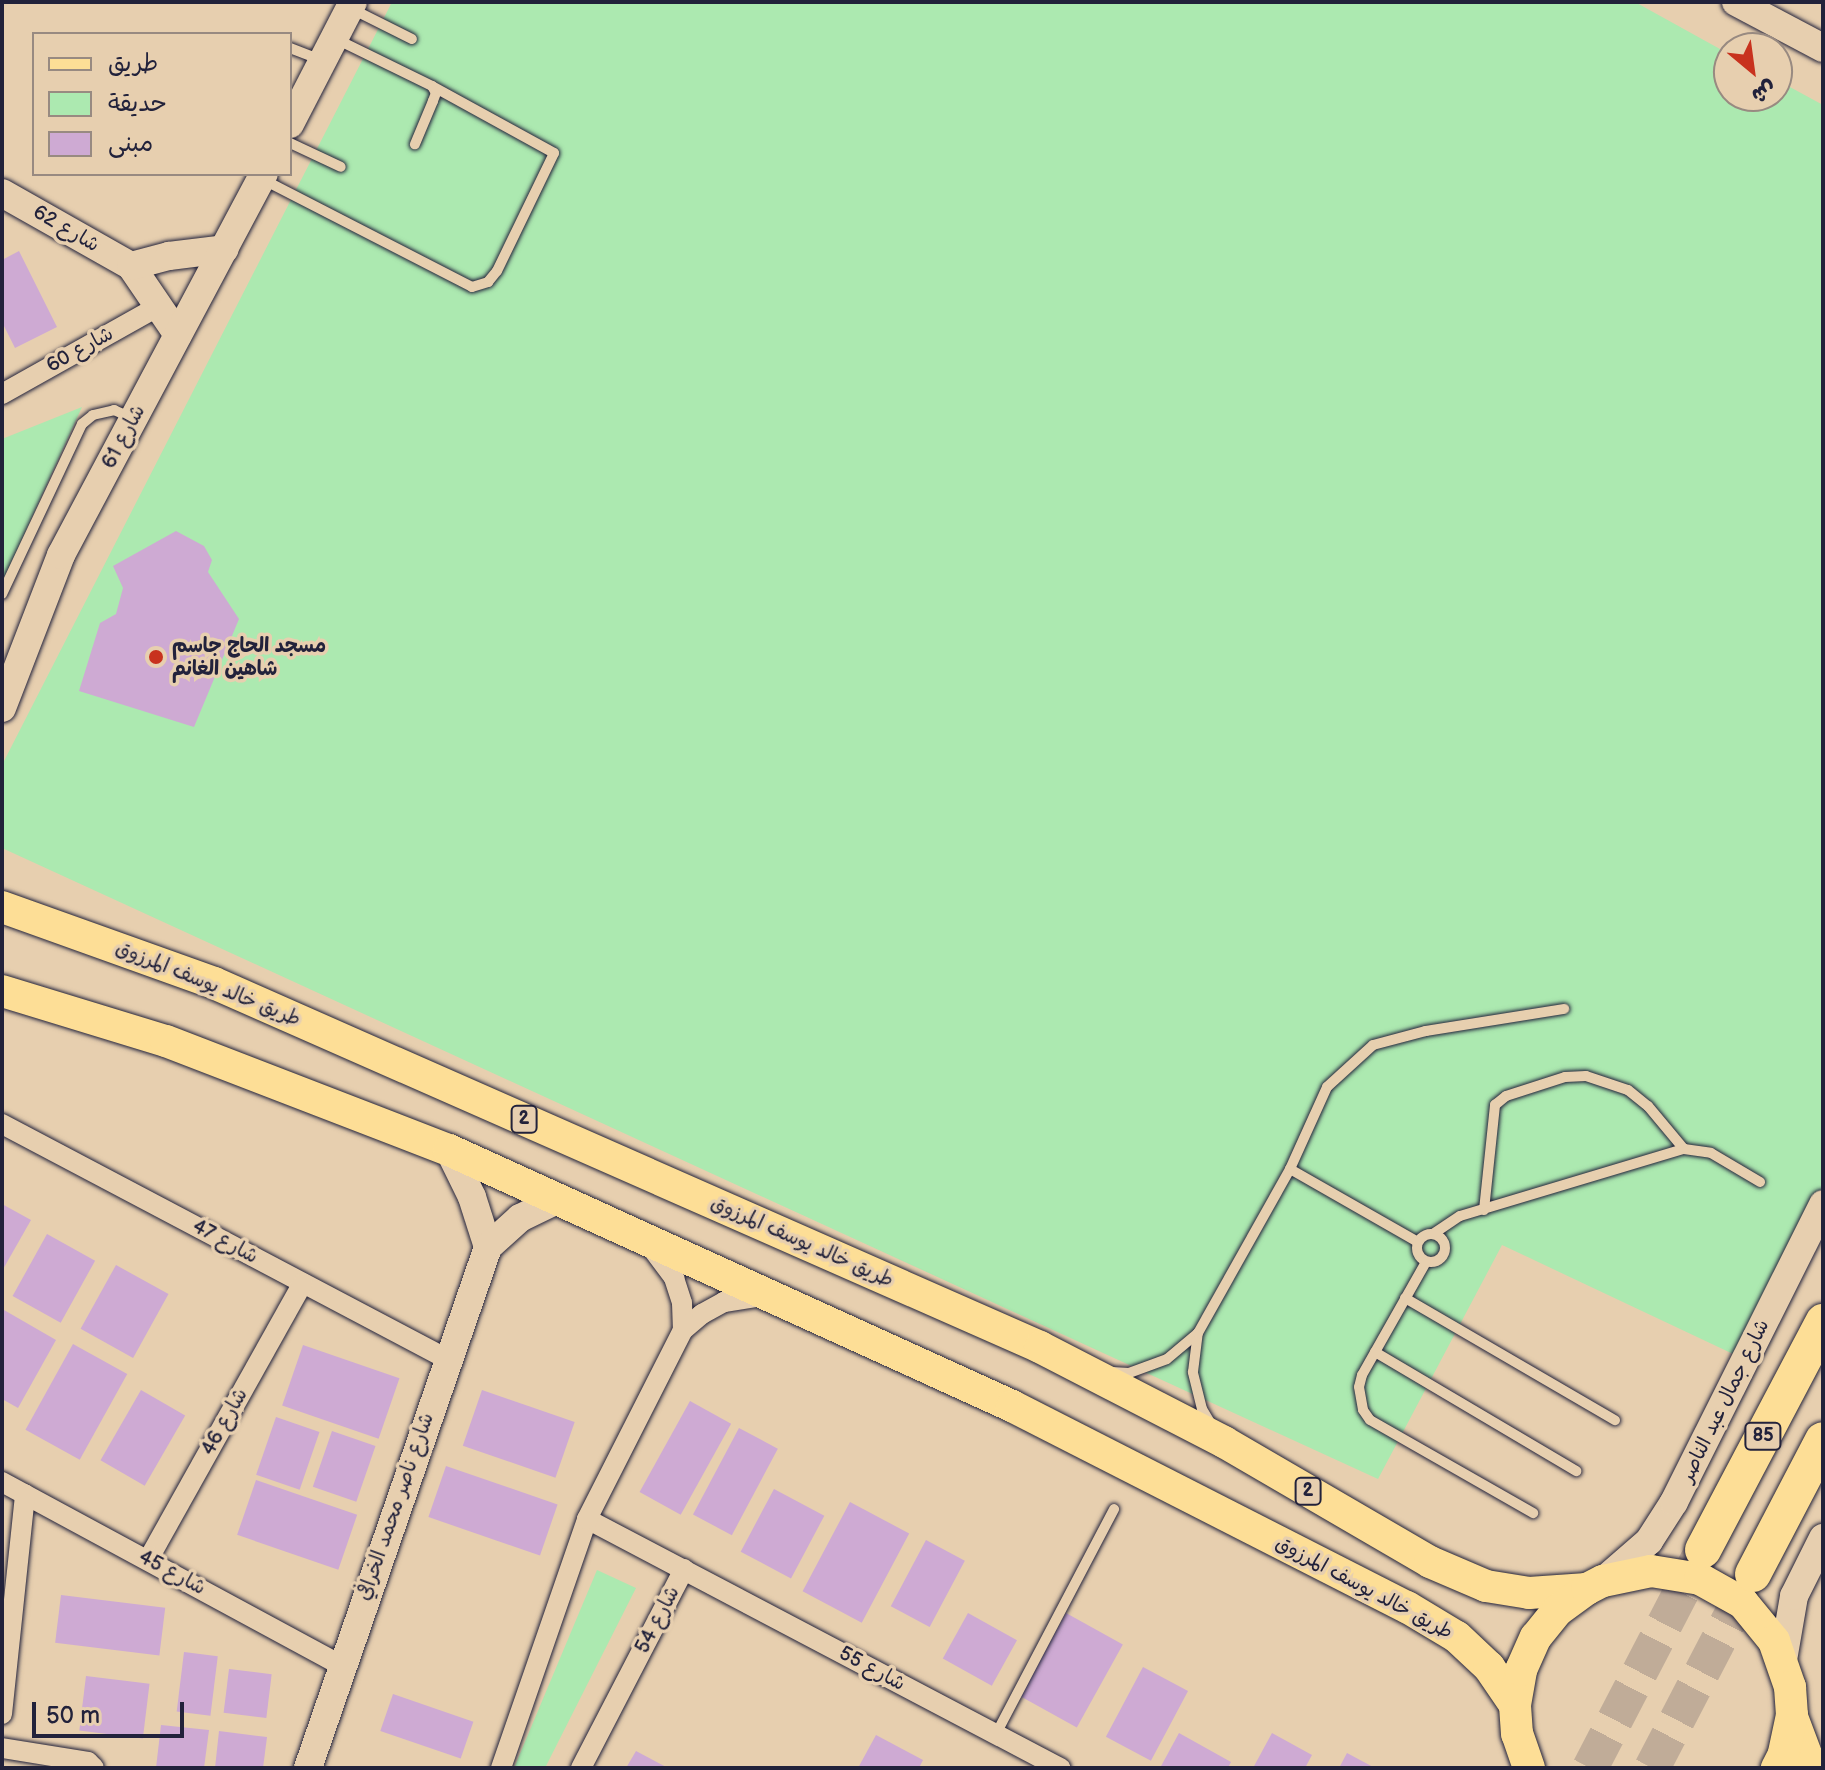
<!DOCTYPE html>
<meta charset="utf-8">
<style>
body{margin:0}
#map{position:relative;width:1825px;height:1770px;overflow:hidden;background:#e7cfaf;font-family:"Balsamiq Sans","Playpen Sans Arabic",sans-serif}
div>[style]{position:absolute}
.green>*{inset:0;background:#ace9b0}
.building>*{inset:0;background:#ceaad3;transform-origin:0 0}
.highway-tunnel>*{height:36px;margin-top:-18px;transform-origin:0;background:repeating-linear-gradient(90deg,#c0ac98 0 36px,transparent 0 54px)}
.roads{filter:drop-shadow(0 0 2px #22223b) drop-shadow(0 0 2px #22223b)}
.lane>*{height:10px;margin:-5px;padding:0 5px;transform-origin:5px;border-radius:5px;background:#e7cfaf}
.lane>.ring{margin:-5px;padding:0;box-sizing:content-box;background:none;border:10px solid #e7cfaf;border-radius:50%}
.street>*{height:20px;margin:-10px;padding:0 10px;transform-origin:10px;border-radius:10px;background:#e7cfaf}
.secondary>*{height:28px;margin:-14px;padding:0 14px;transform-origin:14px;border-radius:14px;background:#e7cfaf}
.primary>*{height:32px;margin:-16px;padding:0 16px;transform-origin:16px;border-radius:16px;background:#fdde96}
.highway>*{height:36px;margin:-18px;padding:0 18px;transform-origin:18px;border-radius:18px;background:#fdde96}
.dots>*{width:22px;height:22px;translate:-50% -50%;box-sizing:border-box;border:4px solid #e7cfaf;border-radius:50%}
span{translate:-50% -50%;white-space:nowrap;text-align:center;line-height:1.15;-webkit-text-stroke:7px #e7cfaf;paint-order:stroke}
.shield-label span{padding:2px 6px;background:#e7cfaf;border:2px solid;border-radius:6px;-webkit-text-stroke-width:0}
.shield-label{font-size:18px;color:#22223b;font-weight:700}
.street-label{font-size:20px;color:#22223b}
.poi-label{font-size:20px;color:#22223b;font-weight:700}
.left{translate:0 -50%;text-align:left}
.frame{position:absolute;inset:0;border:4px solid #22223b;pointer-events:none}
.legend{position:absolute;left:32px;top:32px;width:260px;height:144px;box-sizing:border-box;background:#e7cfaf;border:2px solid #988a81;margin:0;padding:10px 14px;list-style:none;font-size:24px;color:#22223b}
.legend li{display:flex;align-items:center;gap:16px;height:40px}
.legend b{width:40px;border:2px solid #988a81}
.north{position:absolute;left:1713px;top:32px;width:80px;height:80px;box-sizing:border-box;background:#e7cfaf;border:2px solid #988a81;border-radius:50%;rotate:151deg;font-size:22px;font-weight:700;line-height:32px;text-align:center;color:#22223b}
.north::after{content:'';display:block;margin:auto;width:28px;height:36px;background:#c8321e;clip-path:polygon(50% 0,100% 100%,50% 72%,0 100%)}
.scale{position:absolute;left:32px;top:1702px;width:152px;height:36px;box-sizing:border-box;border:4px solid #22223b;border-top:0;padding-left:10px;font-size:24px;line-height:28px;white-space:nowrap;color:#22223b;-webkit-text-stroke:6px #e7cfaf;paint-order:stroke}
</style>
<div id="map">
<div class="green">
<div style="clip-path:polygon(392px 2px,1635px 2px,1729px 54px,1729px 96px,1777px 96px,1777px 80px,1823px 105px,1823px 1222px,1748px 1361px,1502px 1245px,1378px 1479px,2px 848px,2px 765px)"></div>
<div style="clip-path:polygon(82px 407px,2px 583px,2px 439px)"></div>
<div style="clip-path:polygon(597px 1570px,636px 1588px,545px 1768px,514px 1768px)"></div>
</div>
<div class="building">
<div style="clip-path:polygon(19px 251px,57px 327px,15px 348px,2px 322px,2px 260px)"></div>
<div style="clip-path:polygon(176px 531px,204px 546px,212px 560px,208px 572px,239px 619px,194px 727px,79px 691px,100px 623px,116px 614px,123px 588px,113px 566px)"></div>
<div style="clip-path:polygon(2px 1204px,31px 1220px,2px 1271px)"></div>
<div style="left:47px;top:1234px;width:55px;height:71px;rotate:29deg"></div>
<div style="left:116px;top:1265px;width:60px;height:73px;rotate:29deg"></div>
<div style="clip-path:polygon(4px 1310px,56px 1340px,18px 1408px,2px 1399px)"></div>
<div style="left:73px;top:1344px;width:62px;height:98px;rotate:29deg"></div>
<div style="left:303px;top:1345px;width:102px;height:64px;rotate:19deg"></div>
<div style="left:141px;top:1390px;width:51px;height:81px;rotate:30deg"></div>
<div style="left:482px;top:1390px;width:98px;height:59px;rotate:19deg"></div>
<div style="left:690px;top:1401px;width:47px;height:104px;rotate:29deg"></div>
<div style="left:276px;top:1417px;width:46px;height:61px;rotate:19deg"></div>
<div style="left:739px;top:1428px;width:44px;height:98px;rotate:28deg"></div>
<div style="left:332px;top:1431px;width:46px;height:59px;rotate:19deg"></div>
<div style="left:446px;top:1466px;width:118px;height:54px;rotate:19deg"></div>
<div style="left:256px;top:1480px;width:107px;height:58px;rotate:19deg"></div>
<div style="left:774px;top:1489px;width:57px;height:71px;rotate:28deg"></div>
<div style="left:850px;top:1502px;width:67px;height:101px;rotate:28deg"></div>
<div style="left:926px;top:1540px;width:44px;height:75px;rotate:28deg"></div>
<div style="left:61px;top:1595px;width:105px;height:48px;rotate:7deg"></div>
<div style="left:968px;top:1613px;width:56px;height:52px;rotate:29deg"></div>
<div style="left:1066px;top:1613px;width:65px;height:95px;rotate:29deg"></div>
<div style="left:184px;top:1652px;width:34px;height:60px;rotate:7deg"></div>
<div style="left:1143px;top:1667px;width:51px;height:79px;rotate:28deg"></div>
<div style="left:229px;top:1669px;width:43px;height:44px;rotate:7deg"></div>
<div style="left:86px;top:1676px;width:64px;height:55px;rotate:7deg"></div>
<div style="left:393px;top:1694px;width:85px;height:39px;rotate:19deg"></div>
<div style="clip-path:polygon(161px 1725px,209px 1730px,204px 1768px,156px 1768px)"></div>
<div style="clip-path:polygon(219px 1731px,267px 1737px,263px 1768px,215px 1768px)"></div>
<div style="clip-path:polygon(1179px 1733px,1231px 1762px,1228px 1768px,1160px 1768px)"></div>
<div style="clip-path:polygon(1272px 1733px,1312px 1755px,1305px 1768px,1253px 1768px)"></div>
<div style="clip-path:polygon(876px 1735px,923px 1760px,919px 1768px,858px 1768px)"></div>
<div style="clip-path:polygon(636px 1751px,668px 1768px,626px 1768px)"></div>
<div style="clip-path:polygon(1347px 1753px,1375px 1768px,1339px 1768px)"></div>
</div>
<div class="highway-tunnel">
<div style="left:1590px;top:1768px;width:246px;rotate:-62.6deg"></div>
<div style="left:1652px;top:1768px;width:219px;rotate:-62.5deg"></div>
</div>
<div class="roads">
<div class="lane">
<div style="left:352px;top:9px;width:67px;rotate:26.6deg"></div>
<div style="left:336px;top:39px;width:107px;rotate:26.1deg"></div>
<div style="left:432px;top:86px;width:8px;rotate:60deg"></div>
<div style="left:436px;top:93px;width:9px;rotate:111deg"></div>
<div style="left:433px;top:101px;width:47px;rotate:112.7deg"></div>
<div style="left:290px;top:48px;width:33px;rotate:21deg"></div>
<div style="left:290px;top:143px;width:56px;rotate:25.2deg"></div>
<div style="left:262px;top:179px;width:236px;rotate:27.2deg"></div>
<div style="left:472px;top:287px;width:17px;rotate:-17deg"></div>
<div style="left:488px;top:282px;width:14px;rotate:-51deg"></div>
<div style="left:497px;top:271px;width:131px;rotate:-64.2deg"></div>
<div style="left:554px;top:153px;width:139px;rotate:-151.2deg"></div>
<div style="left:2px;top:594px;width:188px;rotate:-64.8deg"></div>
<div style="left:82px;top:424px;width:14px;rotate:-39deg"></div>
<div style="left:93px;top:415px;width:22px;rotate:-13deg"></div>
<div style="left:114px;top:410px;width:20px;rotate:24deg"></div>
<div style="left:1290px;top:1169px;width:147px;rotate:29.7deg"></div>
<div style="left:1484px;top:1210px;width:106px;rotate:-84deg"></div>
<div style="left:1495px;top:1105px;width:14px;rotate:-39deg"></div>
<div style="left:1506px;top:1096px;width:62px;rotate:-17.9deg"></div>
<div style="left:1565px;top:1077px;width:21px;rotate:-3deg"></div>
<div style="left:1586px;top:1076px;width:44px;rotate:18.4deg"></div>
<div style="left:1628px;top:1090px;width:26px;rotate:39deg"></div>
<div style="left:1648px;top:1106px;width:56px;rotate:50.1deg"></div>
<div style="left:1433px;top:1234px;width:32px;rotate:-34deg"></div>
<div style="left:1460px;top:1216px;width:234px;rotate:-16.7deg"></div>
<div style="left:1684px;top:1149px;width:27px;rotate:8deg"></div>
<div style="left:1711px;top:1153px;width:57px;rotate:30.6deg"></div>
<div class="ring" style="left:1417px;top:1234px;width:18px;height:18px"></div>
<div style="left:1426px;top:1262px;width:130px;rotate:119.5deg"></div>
<div style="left:1362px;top:1375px;width:12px;rotate:104deg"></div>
<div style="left:1359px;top:1387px;width:23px;rotate:80deg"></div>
<div style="left:1363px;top:1410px;width:12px;rotate:55deg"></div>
<div style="left:1370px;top:1420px;width:188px;rotate:29.7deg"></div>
<div style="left:1405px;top:1298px;width:243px;rotate:30.2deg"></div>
<div style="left:1375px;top:1352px;width:234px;rotate:30.6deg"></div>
<div style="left:1112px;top:1372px;width:17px;rotate:3deg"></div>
<div style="left:1129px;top:1373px;width:40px;rotate:-20.2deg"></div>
<div style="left:1167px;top:1359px;width:40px;rotate:-40deg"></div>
<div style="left:1211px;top:1424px;width:17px;rotate:-121deg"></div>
<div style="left:1202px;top:1409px;width:38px;rotate:-104deg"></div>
<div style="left:1193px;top:1372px;width:39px;rotate:-83deg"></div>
<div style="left:1198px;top:1333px;width:188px;rotate:-60.7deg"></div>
<div style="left:1290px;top:1169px;width:90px;rotate:-65.7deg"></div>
<div style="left:1327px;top:1087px;width:62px;rotate:-42.4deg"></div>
<div style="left:1373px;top:1045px;width:55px;rotate:-14.8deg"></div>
<div style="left:1426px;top:1031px;width:140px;rotate:-9.1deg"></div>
<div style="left:996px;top:1734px;width:254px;rotate:-62.3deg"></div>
</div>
<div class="street">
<div style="left:2px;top:394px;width:180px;rotate:-29.3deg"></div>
<div style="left:2px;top:1124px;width:503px;rotate:27.84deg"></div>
<div style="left:651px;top:1247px;width:39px;rotate:53deg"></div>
<div style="left:674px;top:1278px;width:26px;rotate:72deg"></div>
<div style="left:682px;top:1303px;width:27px;rotate:88deg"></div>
<div style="left:2px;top:1482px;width:385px;rotate:28.4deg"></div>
<div style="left:587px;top:1519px;width:535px;rotate:27.76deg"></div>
<div style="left:148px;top:1560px;width:317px;rotate:-60.8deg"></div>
<div style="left:2px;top:1714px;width:221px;rotate:-84deg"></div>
<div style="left:2px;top:1748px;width:87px;rotate:9.2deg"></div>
<div style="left:88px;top:1762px;width:8px;rotate:45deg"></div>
<div style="left:501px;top:1768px;width:263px;rotate:-70.9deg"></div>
<div style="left:587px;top:1519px;width:212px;rotate:-63.1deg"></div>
<div style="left:683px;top:1330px;width:25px;rotate:-40deg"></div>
<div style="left:702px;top:1314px;width:25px;rotate:-29deg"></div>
<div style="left:724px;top:1302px;width:38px;rotate:-9deg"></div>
<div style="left:581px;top:1768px;width:224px;rotate:-62.6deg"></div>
</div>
<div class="secondary">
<div style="left:1736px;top:2px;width:98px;rotate:27.9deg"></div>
<div style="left:290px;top:124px;width:137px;rotate:-62.7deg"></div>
<div style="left:2px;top:193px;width:148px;rotate:29.5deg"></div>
<div style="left:131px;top:266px;width:83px;rotate:55.7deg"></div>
<div style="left:131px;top:266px;width:39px;rotate:-15deg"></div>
<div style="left:169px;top:256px;width:56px;rotate:-7.1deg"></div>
<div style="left:2px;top:708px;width:164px;rotate:-68.9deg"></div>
<div style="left:61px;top:555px;width:432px;rotate:-62deg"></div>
<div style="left:449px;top:1150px;width:52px;rotate:63.9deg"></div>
<div style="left:472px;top:1197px;width:52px;rotate:72.3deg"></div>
<div style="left:1603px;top:1581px;width:61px;rotate:-41deg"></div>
<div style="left:1649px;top:1541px;width:46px;rotate:-57.3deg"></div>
<div style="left:1674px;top:1502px;width:333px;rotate:-63.4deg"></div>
<div style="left:1783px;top:1660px;width:65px;rotate:-80.2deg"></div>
<div style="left:1794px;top:1596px;width:65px;rotate:-63.4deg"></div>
<div style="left:308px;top:1768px;width:551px;rotate:-70.94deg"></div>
<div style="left:488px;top:1247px;width:43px;rotate:-42.2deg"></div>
<div style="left:520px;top:1218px;width:43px;rotate:-26deg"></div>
</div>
<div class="primary">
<div style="left:2px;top:907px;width:225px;rotate:19.7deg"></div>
<div style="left:214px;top:983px;width:903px;rotate:23.78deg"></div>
<div style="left:1040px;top:1347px;width:207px;rotate:27.3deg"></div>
<div style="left:1224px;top:1442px;width:238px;rotate:30.2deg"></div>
<div style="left:1430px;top:1562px;width:61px;rotate:23.2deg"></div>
<div style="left:1486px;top:1586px;width:44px;rotate:9.2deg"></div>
<div style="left:1529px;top:1593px;width:58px;rotate:-3.9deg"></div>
<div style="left:2px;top:991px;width:171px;rotate:17deg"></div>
<div style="left:166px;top:1041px;width:303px;rotate:21.1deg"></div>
<div style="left:449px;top:1150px;width:618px;rotate:24.45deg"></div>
<div style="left:1012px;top:1406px;width:443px;rotate:27deg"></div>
<div style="left:1407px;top:1607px;width:58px;rotate:31deg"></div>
<div style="left:1457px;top:1637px;width:44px;rotate:43.2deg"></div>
<div style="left:1489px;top:1667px;width:46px;rotate:55.6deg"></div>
<div style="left:1792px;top:1717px;width:43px;rotate:69.4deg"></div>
<div style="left:1807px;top:1757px;width:14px;rotate:51deg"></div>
<div style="left:1529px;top:1768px;width:36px;rotate:-109deg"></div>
<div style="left:1517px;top:1734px;width:29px;rotate:-94deg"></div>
<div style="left:1515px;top:1705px;width:36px;rotate:-80deg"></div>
<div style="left:1521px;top:1670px;width:36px;rotate:-66deg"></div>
<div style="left:1536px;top:1637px;width:35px;rotate:-51deg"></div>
<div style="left:1558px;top:1610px;width:36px;rotate:-36deg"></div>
<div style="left:1587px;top:1589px;width:18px;rotate:-27deg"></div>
<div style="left:1603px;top:1581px;width:49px;rotate:-11.8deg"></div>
<div style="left:1651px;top:1571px;width:50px;rotate:9.3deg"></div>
<div style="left:1700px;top:1579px;width:49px;rotate:29.2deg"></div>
<div style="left:1743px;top:1603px;width:49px;rotate:50.8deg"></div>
<div style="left:1774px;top:1641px;width:49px;rotate:70.8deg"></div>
<div style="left:1790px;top:1687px;width:28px;rotate:86deg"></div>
<div style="left:1792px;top:1715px;width:40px;rotate:102deg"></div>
<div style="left:1784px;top:1754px;width:16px;rotate:117deg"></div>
</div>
<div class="highway">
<div style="left:1703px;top:1550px;width:258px;rotate:-62.2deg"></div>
<div style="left:1753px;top:1574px;width:151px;rotate:-62.4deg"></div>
</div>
</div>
<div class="dots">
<div style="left:156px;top:657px;background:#c8321e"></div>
</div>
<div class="shield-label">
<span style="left:524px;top:1119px">2</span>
<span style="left:1763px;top:1436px">85</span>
<span style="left:1308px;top:1491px">2</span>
</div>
<div class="street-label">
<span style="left:66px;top:229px;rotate:30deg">شارع 62</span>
<span style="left:80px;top:350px;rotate:-29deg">شارع 60</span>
<span style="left:124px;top:437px;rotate:-62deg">شارع 61</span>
<span style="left:208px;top:984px;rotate:22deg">طريق خالد يوسف المرزوق</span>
<span style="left:225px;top:1242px;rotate:28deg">شارع 47</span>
<span style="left:802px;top:1242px;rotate:24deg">طريق خالد يوسف المرزوق</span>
<span style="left:1725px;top:1401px;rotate:-64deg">شارع جمال عبد الناصر</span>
<span style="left:225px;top:1422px;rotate:-61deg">شارع 46</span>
<span style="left:396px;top:1507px;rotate:-71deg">شارع ناصر محمد الخرافي</span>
<span style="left:172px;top:1573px;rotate:28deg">شارع 45</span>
<span style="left:1364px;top:1588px;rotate:28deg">طريق خالد يوسف المرزوق</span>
<span style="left:658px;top:1620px;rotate:-63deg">شارع 54</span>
<span style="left:872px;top:1669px;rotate:28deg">شارع 55</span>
</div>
<div class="poi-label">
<span class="left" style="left:172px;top:658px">مسجد الحاج جاسم<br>شاهين الغانم</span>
</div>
<div class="frame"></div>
<ul class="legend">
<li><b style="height:10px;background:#fdde96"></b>طريق</li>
<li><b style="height:22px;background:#ace9b0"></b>حديقة</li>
<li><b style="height:22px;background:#ceaad3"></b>مبنى</li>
</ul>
<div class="north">ش</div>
<div class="scale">50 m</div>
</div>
